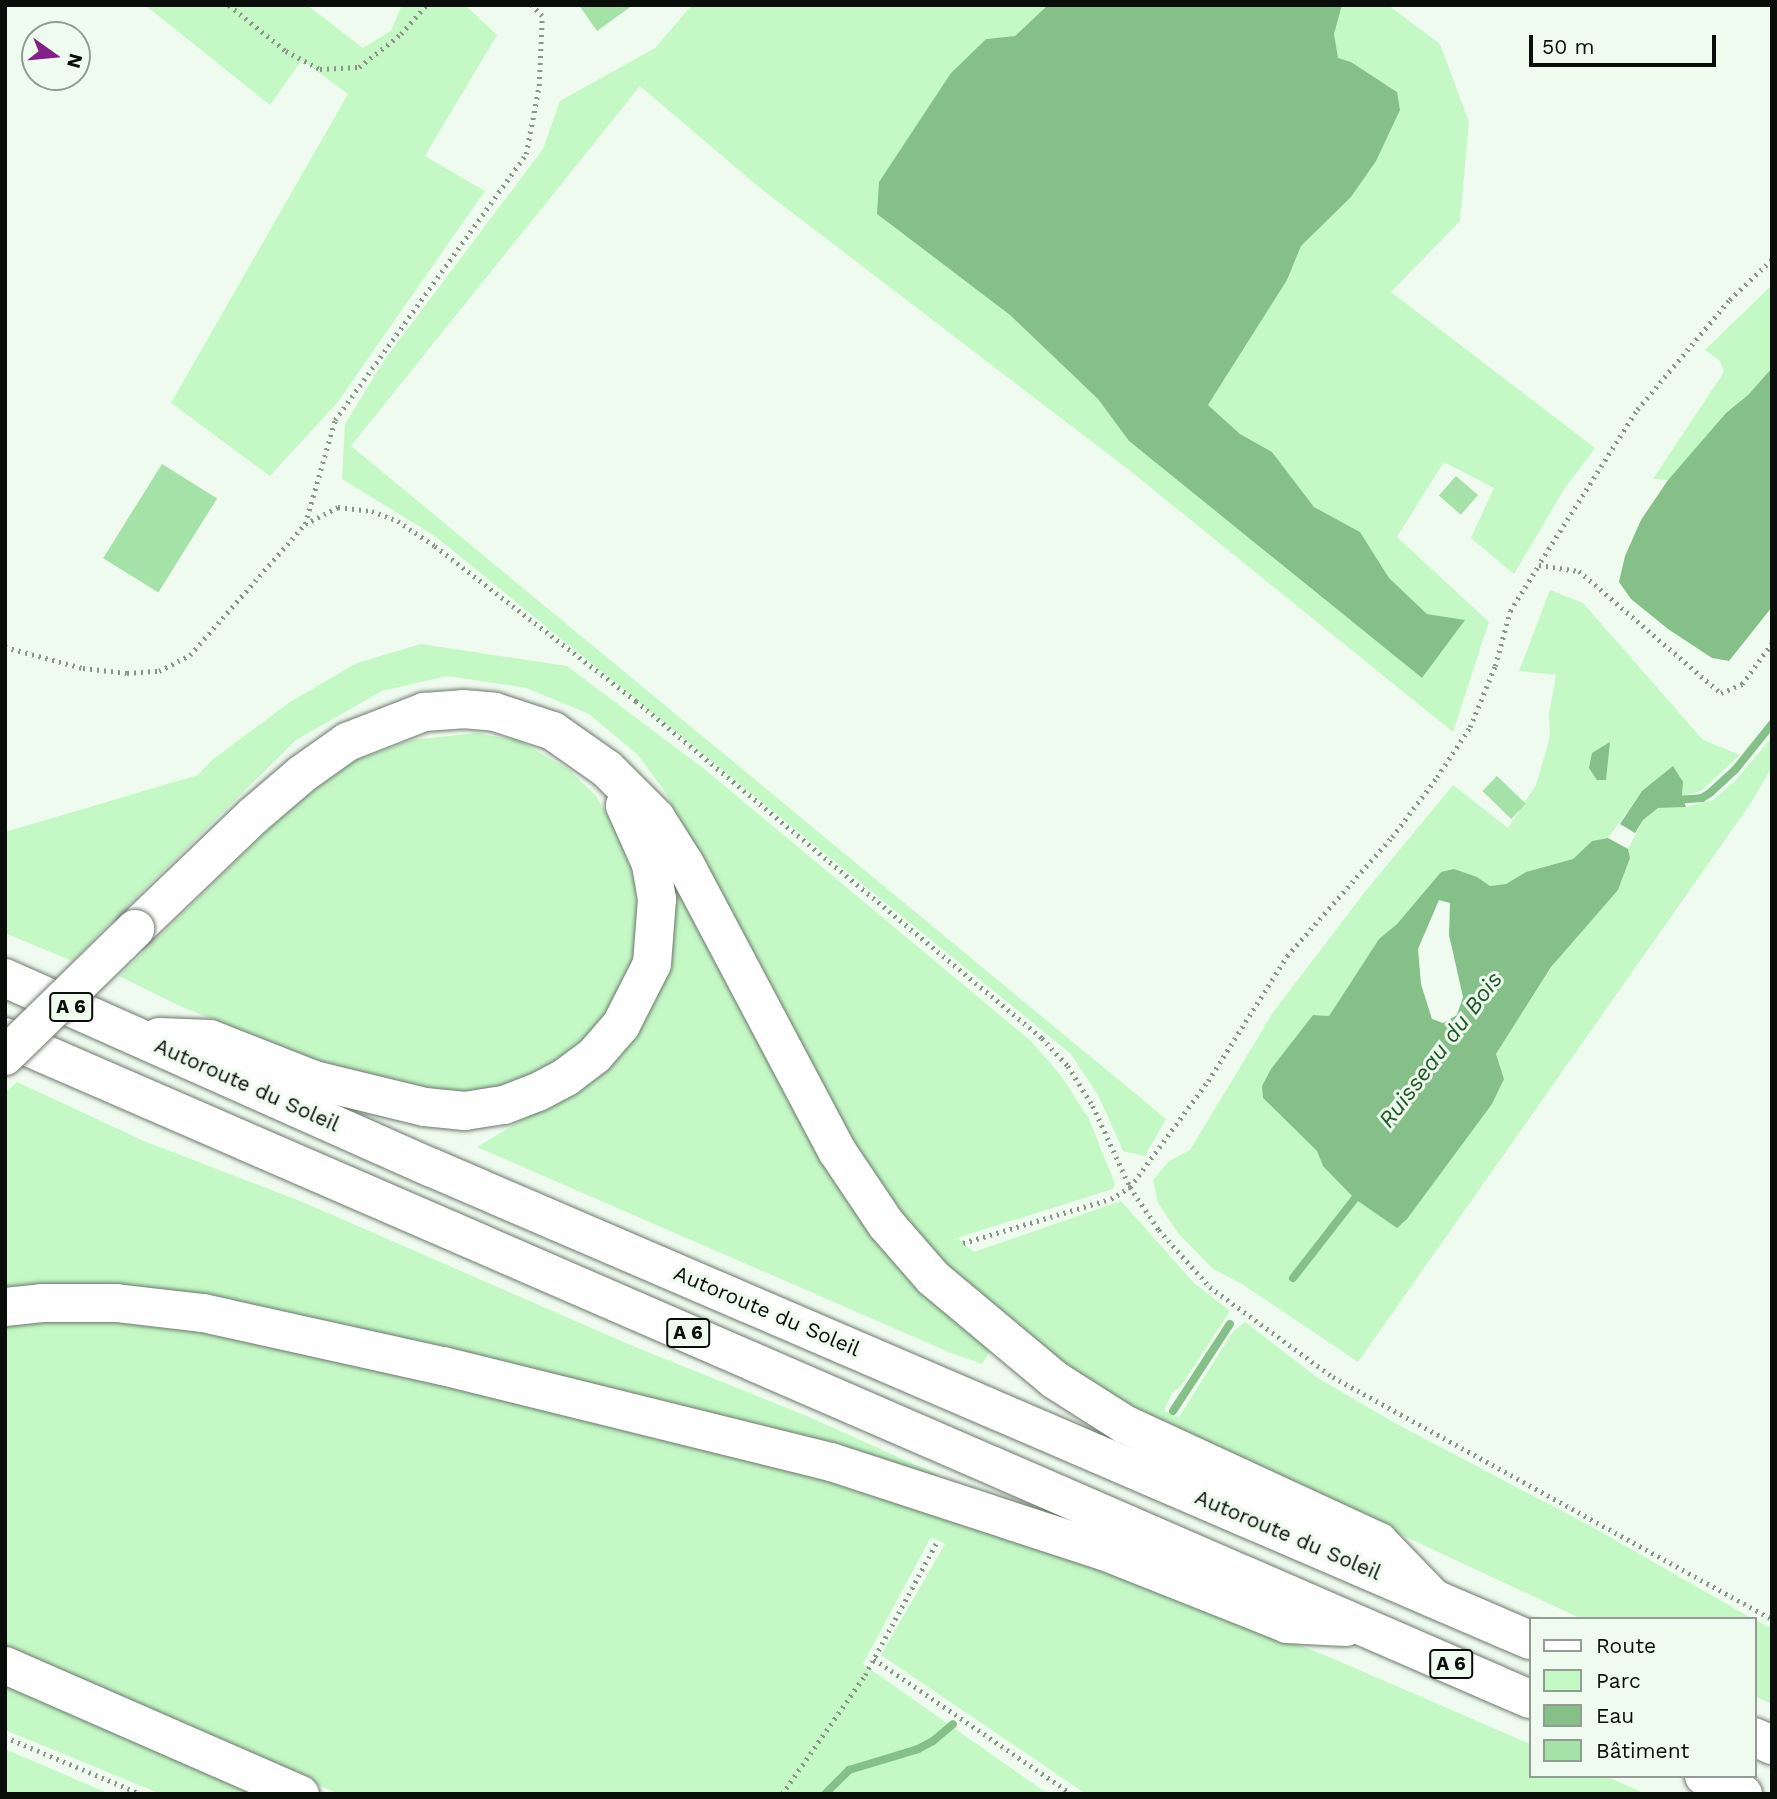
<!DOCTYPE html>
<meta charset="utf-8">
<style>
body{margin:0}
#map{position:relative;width:1777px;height:1799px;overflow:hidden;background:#eefbee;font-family:"Work Sans",sans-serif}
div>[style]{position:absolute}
.green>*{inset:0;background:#c4f9c6}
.water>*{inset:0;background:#84c087}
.stream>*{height:8px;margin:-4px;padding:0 4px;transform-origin:4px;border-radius:4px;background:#84c087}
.building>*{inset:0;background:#a5e2a7;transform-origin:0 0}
.path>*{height:4.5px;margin-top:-2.25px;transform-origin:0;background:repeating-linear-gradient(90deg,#8b948b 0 2px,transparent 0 7px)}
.roads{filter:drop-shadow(0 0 2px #6c786c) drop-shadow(0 0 2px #6c786c)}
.tertiary>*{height:37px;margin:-18.5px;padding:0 18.5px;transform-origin:18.5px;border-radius:18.5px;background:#fff}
.motorway>*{height:38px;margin:-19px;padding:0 19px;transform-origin:19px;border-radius:19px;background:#fff}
.bridges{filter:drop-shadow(0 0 2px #6c786c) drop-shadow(0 0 2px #6c786c)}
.motorway-bridge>*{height:38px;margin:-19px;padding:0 19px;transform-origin:19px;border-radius:19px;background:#fff}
span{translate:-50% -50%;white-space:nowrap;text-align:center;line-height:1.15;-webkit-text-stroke:6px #eefbee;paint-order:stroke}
.shield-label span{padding:2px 5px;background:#eefbee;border:2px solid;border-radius:5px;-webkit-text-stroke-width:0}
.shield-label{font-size:19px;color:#0a0e0a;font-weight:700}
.street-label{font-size:21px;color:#0a0e0a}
.water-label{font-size:23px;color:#1c5924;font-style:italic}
.frame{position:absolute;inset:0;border:7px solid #0a0e0a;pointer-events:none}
.legend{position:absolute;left:1529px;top:1617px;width:228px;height:161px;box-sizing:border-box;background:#eefbee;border:2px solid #939c93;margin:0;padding:9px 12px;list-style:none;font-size:21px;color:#0a0e0a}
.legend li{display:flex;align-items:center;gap:14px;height:35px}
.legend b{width:35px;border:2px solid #939c93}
.north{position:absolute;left:21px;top:21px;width:70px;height:70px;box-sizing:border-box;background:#eefbee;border:2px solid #939c93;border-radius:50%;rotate:105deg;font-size:19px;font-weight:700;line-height:28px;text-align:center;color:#0a0e0a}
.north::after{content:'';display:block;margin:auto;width:24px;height:32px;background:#84208a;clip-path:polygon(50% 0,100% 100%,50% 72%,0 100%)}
.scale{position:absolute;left:1529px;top:35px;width:187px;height:32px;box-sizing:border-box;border:4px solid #0a0e0a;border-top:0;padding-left:9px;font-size:21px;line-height:24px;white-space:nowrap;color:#0a0e0a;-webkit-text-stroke:5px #eefbee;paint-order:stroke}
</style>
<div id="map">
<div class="green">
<div style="clip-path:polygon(145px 5px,307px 5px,363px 48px,391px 31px,402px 5px,465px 5px,497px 35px,425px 156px,485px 191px,337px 403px,270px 476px,171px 403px,348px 94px,302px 60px,270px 105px)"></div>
<div style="clip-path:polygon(692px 5px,1048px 5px,1015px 36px,986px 39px,951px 73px,926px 115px,877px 214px,1010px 315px,1098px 399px,1129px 441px,1422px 678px,1464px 620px,1427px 614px,1389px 578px,1360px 532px,1314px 507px,1272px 452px,1240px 434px,1208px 405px,1287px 280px,1301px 246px,1351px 197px,1396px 91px,1351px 62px,1337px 58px,1334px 34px,1342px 5px,1388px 5px,1440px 44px,1469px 122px,1460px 221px,1391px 292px,1595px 448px,1565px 488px,1514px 574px,1471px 538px,1494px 488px,1444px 462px,1397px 537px,1489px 622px,1453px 732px,1129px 470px,760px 188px,640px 86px,351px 446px,1166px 1119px,1145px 1156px,1123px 1151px,1099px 1097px,1071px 1054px,435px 536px,342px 479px,345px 424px,385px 359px,543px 149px,560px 101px,655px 48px)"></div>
<div style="clip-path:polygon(1772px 285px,1772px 368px,1748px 395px,1726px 413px,1668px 480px,1653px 479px,1724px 372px,1720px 361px,1705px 350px)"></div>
<div style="clip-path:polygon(1550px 590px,1583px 603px,1703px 740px,1740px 755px,1701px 791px,1682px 796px,1683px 782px,1642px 791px,1608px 838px,1592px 841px,1573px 859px,1526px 872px,1506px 884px,1490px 886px,1477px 877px,1441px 872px,1397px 924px,1379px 939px,1329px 1016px,1313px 1015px,1293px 1041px,1263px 1098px,1317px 1151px,1323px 1166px,1504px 1079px,1496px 1054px,1563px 949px,1618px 890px,1630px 858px,1628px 849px,1643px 820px,1658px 808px,1686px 807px,1713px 800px,1735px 781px,1772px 737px,1772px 767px,1751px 803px,1358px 1362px,1242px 1284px,1213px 1269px,1178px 1233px,1158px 1203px,1153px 1180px,1169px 1161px,1190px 1150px,1274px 1011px,1364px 893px,1453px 785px,1508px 828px,1536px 785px,1550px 737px,1549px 714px,1556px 675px,1519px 671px)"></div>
<div style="clip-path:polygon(421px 644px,567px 666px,703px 768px,1031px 1041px,1062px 1077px,1089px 1119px,1115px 1184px,1113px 1189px,957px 1238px,974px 1252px,1121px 1201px,1194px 1283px,1230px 1311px,1181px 1386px,1172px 1393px,1164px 1411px,1179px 1417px,1232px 1333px,1245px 1322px,1318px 1378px,1393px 1422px,1594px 1528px,1753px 1619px,1582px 1619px,1153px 1419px,1076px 1375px,928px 1249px,878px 1189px,742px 945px,666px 793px,637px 754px,589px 714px,526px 688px,447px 676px,382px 691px,296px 740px,72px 961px,5px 933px,5px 832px,198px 775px,212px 760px,290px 702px,357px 663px)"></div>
<div style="clip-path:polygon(477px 733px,520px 741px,569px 770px,596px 796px,621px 838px,634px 879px,638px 917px,632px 962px,610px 1008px,588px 1040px,563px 1063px,487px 1092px,437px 1092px,361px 1077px,307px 1057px,182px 1007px,119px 976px,286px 812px,353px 761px,412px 740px)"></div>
<div style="clip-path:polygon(658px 848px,724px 966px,982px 1336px,989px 1353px,982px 1364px,951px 1353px,477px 1147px,577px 1087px,638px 1023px)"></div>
<div style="clip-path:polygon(17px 1082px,144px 1141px,305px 1203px,628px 1344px,809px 1417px,936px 1474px,937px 1484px,745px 1431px,5px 1296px,5px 1093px)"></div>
<div style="clip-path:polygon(50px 1316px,217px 1327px,779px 1459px,1062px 1550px,1334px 1659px,1530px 1744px,1530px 1776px,1605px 1776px,1646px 1794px,1086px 1794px,881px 1655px,945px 1544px,931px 1537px,863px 1664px,1048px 1794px,339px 1794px,5px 1648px,5px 1320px)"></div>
<div style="clip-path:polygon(1754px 1619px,1772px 1629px,1772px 1704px,1754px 1696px)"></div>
<div style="clip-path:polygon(5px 1686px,86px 1721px,262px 1794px,161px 1794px,5px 1730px)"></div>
<div style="clip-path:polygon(5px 1749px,110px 1794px,5px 1794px)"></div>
</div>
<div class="water">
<div style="clip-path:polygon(1048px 5px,1342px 5px,1334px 34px,1338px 58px,1351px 62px,1397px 92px,1400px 110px,1376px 161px,1351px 197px,1301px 246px,1287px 280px,1208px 405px,1240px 434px,1272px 452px,1314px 507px,1360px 532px,1389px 578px,1427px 614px,1465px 620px,1422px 678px,1129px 441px,1098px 399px,1010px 315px,877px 214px,879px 182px,951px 73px,986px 39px,1015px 36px)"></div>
<div style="clip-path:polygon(1772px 368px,1772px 607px,1729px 661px,1712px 658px,1668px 629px,1631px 599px,1619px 582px,1625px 556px,1641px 520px,1668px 480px,1726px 413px,1748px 395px)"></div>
<div style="clip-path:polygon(1610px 742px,1606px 780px,1597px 780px,1589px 768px,1592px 753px)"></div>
<div style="clip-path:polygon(1673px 766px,1683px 782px,1682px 796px,1686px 807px,1658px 808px,1643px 820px,1635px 833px,1620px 824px,1642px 791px)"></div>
<div style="clip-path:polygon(evenodd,1608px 838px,1628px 849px,1630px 858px,1618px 890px,1551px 967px,1496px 1054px,1504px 1079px,1492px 1104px,1407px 1219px,1397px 1228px,1355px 1199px,1323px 1166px,1317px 1151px,1263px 1098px,1262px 1086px,1271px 1069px,1313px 1015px,1329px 1016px,1379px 939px,1397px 924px,1441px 872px,1454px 869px,1477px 877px,1490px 886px,1506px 884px,1526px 872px,1573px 859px,1592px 841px,1608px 838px,1439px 900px,1450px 903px,1449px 935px,1463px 997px,1457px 1015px,1443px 1023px,1432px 1019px,1421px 984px,1418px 949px,1439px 900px)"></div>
</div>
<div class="stream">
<div style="left:1675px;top:800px;width:27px;rotate:-4deg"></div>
<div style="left:1702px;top:798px;width:9px;rotate:-32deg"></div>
<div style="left:1710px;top:793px;width:34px;rotate:-43deg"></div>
<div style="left:1735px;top:770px;width:59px;rotate:-51.2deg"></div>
<div style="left:1293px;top:1278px;width:109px;rotate:-52.1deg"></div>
<div style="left:1173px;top:1411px;width:104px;rotate:-56.8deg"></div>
<div style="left:825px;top:1794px;width:34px;rotate:-45deg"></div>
<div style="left:849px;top:1770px;width:72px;rotate:-16.9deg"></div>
<div style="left:918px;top:1749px;width:17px;rotate:-28deg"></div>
<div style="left:933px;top:1741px;width:26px;rotate:-40deg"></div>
</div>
<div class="building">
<div style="clip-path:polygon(579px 5px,633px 5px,597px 31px)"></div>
<div style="left:162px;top:464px;width:65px;height:111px;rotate:32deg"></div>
<div style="left:1456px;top:476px;width:29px;height:26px;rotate:41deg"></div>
<div style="left:1497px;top:776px;width:40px;height:21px;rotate:44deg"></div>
</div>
<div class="path">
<div style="left:229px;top:5px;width:73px;rotate:38.9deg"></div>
<div style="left:286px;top:51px;width:38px;rotate:28deg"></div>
<div style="left:320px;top:69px;width:39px;rotate:-3deg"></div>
<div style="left:359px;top:67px;width:53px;rotate:-38.2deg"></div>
<div style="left:401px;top:34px;width:38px;rotate:-49deg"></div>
<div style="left:1772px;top:260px;width:59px;rotate:136.4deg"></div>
<div style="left:1729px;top:301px;width:145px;rotate:130deg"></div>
<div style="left:1636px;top:412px;width:181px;rotate:122.4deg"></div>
<div style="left:1539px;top:565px;width:40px;rotate:8.5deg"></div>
<div style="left:1579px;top:571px;width:187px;rotate:40.7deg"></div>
<div style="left:1721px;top:693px;width:23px;rotate:-23deg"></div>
<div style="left:1742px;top:684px;width:51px;rotate:-53.8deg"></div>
<div style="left:305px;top:524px;width:108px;rotate:-73.9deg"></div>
<div style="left:335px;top:420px;width:327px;rotate:-54.3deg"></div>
<div style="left:526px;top:154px;width:69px;rotate:-79.2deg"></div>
<div style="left:539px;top:86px;width:70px;rotate:-87.5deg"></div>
<div style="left:542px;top:16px;width:16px;rotate:-135deg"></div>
<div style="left:5px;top:647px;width:81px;rotate:15.1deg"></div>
<div style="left:83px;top:668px;width:44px;rotate:6.5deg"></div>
<div style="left:127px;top:673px;width:32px;rotate:-4deg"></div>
<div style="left:159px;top:671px;width:35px;rotate:-27deg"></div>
<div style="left:190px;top:655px;width:174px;rotate:-48.7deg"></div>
<div style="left:305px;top:524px;width:37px;rotate:-27deg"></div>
<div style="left:338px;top:507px;width:34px;rotate:7deg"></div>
<div style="left:372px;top:511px;width:28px;rotate:21deg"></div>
<div style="left:398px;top:521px;width:45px;rotate:34deg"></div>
<div style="left:435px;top:546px;width:254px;rotate:37.6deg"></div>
<div style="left:636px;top:701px;width:528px;rotate:39.69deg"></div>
<div style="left:1042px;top:1038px;width:38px;rotate:47deg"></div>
<div style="left:1068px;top:1066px;width:47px;rotate:58deg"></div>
<div style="left:1093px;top:1106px;width:89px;rotate:65.4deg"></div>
<div style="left:1130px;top:1187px;width:52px;rotate:56deg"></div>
<div style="left:1159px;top:1230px;width:76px;rotate:48.2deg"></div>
<div style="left:1210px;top:1287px;width:152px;rotate:36.2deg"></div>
<div style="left:1333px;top:1377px;width:501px;rotate:28.87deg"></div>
<div style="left:963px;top:1243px;width:154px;rotate:-16.6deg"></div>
<div style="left:1111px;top:1199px;width:22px;rotate:-32deg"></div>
<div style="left:1130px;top:1187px;width:132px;rotate:-53.7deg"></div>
<div style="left:1208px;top:1081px;width:148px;rotate:-57.7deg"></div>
<div style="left:1287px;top:956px;width:159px;rotate:-48.6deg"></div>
<div style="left:1392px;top:837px;width:75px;rotate:-53.1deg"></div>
<div style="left:1437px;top:777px;width:60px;rotate:-56.6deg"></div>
<div style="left:1470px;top:727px;width:66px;rotate:-67.7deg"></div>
<div style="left:1495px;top:666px;width:57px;rotate:-74.7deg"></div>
<div style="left:1510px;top:611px;width:54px;rotate:-57.8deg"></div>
<div style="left:874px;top:1659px;width:240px;rotate:34.3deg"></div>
<div style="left:5px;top:1737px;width:147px;rotate:22.7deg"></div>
<div style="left:782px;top:1794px;width:145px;rotate:-55.1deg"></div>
<div style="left:865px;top:1675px;width:153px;rotate:-61.6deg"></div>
</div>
<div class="roads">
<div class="tertiary">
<div style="left:5px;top:1665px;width:322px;rotate:23.6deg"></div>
</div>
<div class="motorway">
<div style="left:135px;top:929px;width:163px;rotate:-43.8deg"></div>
<div style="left:253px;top:816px;width:65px;rotate:-40.6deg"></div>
<div style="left:302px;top:774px;width:55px;rotate:-35.4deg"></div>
<div style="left:347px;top:742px;width:83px;rotate:-21.3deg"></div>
<div style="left:424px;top:712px;width:39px;rotate:-4deg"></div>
<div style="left:463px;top:709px;width:32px;rotate:5deg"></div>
<div style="left:495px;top:712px;width:61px;rotate:18.1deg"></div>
<div style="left:553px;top:731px;width:66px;rotate:35.1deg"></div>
<div style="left:607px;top:769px;width:69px;rotate:45deg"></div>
<div style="left:656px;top:818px;width:54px;rotate:57.8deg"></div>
<div style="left:685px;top:864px;width:325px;rotate:62.1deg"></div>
<div style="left:837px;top:1151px;width:88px;rotate:56.1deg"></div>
<div style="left:886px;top:1224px;width:72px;rotate:49deg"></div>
<div style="left:933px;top:1278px;width:159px;rotate:39.9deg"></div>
<div style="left:1055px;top:1380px;width:82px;rotate:32.5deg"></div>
<div style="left:1124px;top:1424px;width:281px;rotate:24.8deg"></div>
<div style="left:1379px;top:1542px;width:78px;rotate:46deg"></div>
<div style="left:5px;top:978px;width:465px;rotate:24deg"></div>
<div style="left:430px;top:1167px;width:1197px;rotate:23.27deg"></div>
<div style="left:5px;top:1037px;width:1662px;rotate:23.47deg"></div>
<div style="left:159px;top:1037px;width:51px;rotate:2.2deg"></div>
<div style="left:210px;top:1039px;width:112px;rotate:21.5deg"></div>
<div style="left:314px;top:1080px;width:114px;rotate:13.7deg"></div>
<div style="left:425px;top:1107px;width:40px;rotate:5.7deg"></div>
<div style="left:465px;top:1111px;width:39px;rotate:-9deg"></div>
<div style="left:504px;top:1105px;width:36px;rotate:-21deg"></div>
<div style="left:538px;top:1092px;width:32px;rotate:-28deg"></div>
<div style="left:566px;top:1077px;width:36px;rotate:-37deg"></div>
<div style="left:595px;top:1055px;width:40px;rotate:-49deg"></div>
<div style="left:621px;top:1025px;width:68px;rotate:-63.1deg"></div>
<div style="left:652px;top:964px;width:65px;rotate:-85.6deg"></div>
<div style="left:657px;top:899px;width:36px;rotate:-100deg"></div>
<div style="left:651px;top:864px;width:64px;rotate:-114.1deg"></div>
<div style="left:5px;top:1307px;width:37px;rotate:-6deg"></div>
<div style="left:42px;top:1303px;width:74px"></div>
<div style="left:116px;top:1303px;width:88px;rotate:6.6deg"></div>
<div style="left:203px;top:1313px;width:246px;rotate:12.5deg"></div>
<div style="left:443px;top:1366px;width:400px;rotate:13.9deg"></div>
<div style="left:831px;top:1462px;width:287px;rotate:18.1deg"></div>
<div style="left:1104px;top:1551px;width:197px;rotate:21.7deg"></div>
<div style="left:1287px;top:1624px;width:59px;rotate:2.9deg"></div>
<div style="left:1754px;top:1737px;width:20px;rotate:24deg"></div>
<div style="left:1704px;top:1776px;width:43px;rotate:24.8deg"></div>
</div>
</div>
<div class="bridges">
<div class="motorway-bridge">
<div style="left:5px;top:1056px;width:182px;rotate:-44.3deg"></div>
</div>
</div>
<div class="shield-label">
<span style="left:71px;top:1007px">A 6</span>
<span style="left:688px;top:1333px">A 6</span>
<span style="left:1451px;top:1664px">A 6</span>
</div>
<div class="street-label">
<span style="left:247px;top:1085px;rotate:24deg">Autoroute du Soleil</span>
<span style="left:767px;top:1311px;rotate:23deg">Autoroute du Soleil</span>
<span style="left:1288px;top:1535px;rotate:23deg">Autoroute du Soleil</span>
</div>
<div class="water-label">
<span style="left:1441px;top:1050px;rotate:-53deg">Ruisseau du Bois</span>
</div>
<div class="frame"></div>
<ul class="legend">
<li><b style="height:9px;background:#fff"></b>Route</li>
<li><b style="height:19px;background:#c4f9c6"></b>Parc</li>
<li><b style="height:19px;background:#84c087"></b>Eau</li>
<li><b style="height:19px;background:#a5e2a7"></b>Bâtiment</li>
</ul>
<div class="north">N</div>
<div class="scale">50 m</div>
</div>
